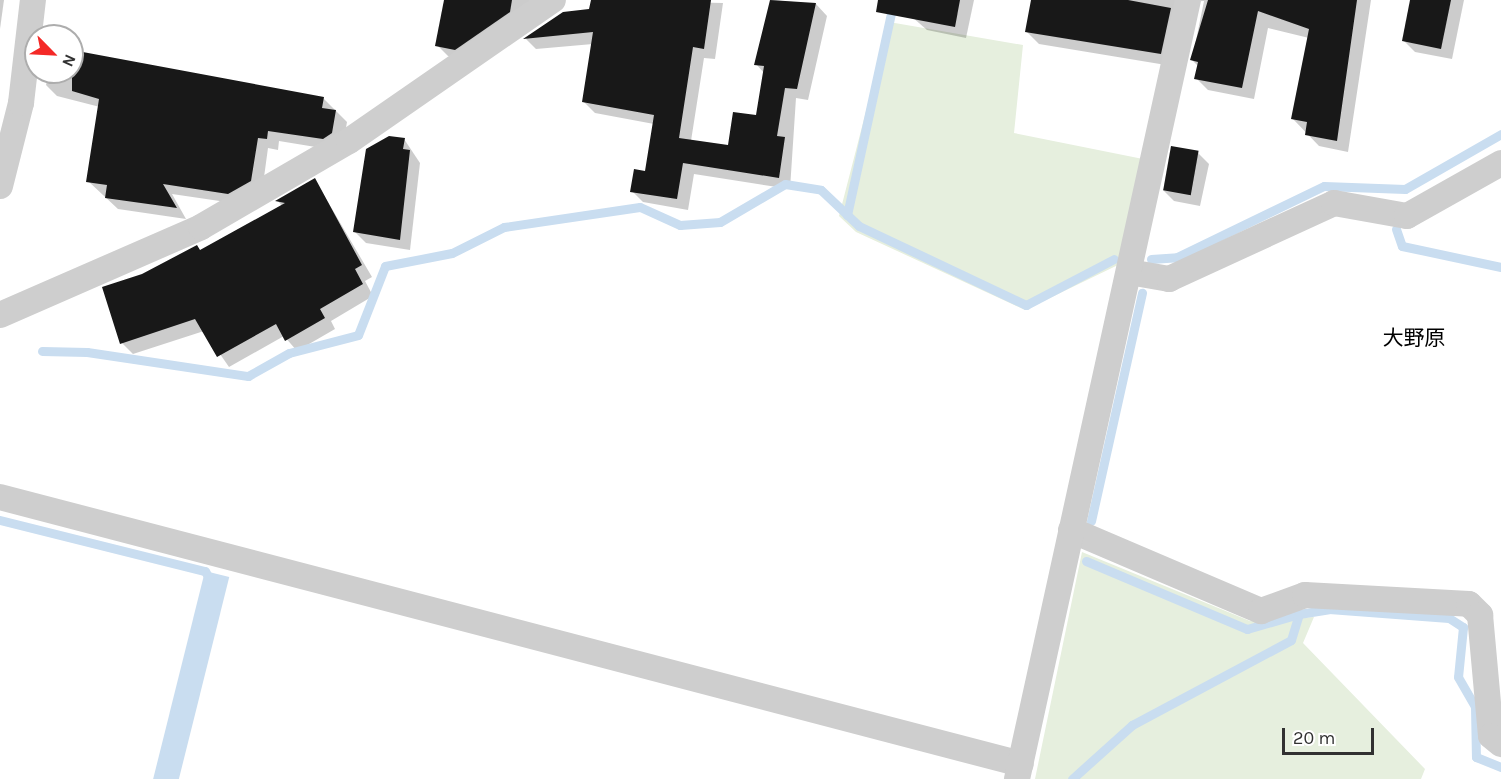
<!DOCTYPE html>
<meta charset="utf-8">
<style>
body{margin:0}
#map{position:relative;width:1501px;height:779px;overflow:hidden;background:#fff;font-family:Karla,"Noto Sans JP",sans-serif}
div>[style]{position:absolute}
.green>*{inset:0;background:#e6efde}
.water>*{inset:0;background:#c9ddf0;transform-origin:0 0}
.shadow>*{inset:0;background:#0003}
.stream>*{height:9px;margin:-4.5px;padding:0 4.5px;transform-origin:4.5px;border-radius:4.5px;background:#c9ddf0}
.building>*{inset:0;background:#181818;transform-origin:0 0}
.minor>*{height:26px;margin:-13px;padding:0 13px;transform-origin:13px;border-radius:13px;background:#cecece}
span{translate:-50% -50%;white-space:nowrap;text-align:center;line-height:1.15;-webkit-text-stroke:6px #fff;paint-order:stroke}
.neighbourhood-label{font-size:21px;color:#000}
.north{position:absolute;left:24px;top:24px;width:60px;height:60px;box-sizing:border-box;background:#fff;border:2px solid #adadad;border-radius:50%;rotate:114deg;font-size:16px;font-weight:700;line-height:24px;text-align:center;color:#313131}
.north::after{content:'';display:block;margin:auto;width:21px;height:27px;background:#f42927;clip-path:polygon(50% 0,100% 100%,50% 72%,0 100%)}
.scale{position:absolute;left:1282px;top:728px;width:92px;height:27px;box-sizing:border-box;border:3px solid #313131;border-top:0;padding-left:8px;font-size:18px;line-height:21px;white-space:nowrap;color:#313131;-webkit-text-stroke:4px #fff;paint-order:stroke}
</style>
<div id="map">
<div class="green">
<div style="clip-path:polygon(889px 22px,1023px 45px,1014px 133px,1143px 159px,1118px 265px,1025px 310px,856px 232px,839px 216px)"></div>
<div style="clip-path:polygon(1082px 552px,1250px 621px,1314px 617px,1303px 643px,1425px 769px,1421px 779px,1035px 779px)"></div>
</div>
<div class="water">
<div style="left:205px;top:571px;width:25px;height:215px;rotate:14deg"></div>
</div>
<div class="shadow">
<div style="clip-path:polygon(0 0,4px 0,0 29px)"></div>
<div style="clip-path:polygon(446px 0,534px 0,467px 60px,448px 56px,437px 45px)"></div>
<div style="clip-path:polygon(592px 0,723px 3px,715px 59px,704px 58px,691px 141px,729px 147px,758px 117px,764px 73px,756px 64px,771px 0,816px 4px,827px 16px,808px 100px,796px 98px,790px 189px,694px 174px,688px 210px,643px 202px,632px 191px,646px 172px,654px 124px,595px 113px,584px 102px,593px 44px,536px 49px,526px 39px,563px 13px,591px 10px)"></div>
<div style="clip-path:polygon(906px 0,974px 0,966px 38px,927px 30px,904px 10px)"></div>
<div style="clip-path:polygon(1033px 0,1371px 0,1348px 152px,1319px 146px,1293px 119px,1309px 38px,1268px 28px,1254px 99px,1208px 90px,1196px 78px,1198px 66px,1192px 60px,1204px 1px,1188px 2px,1172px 66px,1039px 44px,1027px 32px)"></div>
<div style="clip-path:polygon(1412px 0,1464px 0,1452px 59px,1415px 52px,1404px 41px)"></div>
<div style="clip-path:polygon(72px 51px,323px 98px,347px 122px,343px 145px,334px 150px,279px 141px,278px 150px,268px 148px,262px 192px,240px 204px,172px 194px,186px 219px,118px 209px,88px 181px,100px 107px,57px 96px,46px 85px,49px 72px,72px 72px)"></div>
<div style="clip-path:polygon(404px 139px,420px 163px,410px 250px,366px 243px,355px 232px)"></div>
<div style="clip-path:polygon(1198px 153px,1209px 164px,1200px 206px,1174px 201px,1163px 190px)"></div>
<div style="clip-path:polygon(315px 180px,372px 277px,365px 281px,373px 296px,331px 321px,335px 329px,297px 351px,284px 336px,229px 367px,204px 331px,133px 354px,122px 343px,142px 276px,201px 251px,282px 206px,278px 201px)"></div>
</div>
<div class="stream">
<div style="left:847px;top:215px;width:220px;rotate:-77.7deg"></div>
<div style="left:1396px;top:229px;width:18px;rotate:71deg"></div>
<div style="left:1402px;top:246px;width:101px;rotate:12deg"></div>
<div style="left:1151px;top:259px;width:26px;rotate:-4deg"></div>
<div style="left:1177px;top:257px;width:163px;rotate:-25.8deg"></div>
<div style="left:1324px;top:186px;width:81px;rotate:2.1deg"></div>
<div style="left:1405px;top:189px;width:111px;rotate:-29.8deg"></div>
<div style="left:42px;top:351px;width:45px;rotate:1.3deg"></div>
<div style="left:87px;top:352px;width:163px;rotate:8.5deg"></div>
<div style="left:248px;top:376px;width:47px;rotate:-29.3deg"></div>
<div style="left:289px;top:353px;width:71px;rotate:-14.6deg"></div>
<div style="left:358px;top:335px;width:74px;rotate:-68.6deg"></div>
<div style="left:385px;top:266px;width:68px;rotate:-11deg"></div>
<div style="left:452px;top:253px;width:58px;rotate:-26.6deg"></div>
<div style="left:504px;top:227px;width:137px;rotate:-8.4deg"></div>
<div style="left:640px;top:207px;width:44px;rotate:24.2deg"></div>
<div style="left:680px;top:225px;width:40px;rotate:-4.3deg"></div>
<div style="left:720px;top:222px;width:75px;rotate:-30.3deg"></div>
<div style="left:785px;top:184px;width:36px;rotate:9deg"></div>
<div style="left:821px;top:190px;width:52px;rotate:43.5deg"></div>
<div style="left:859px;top:226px;width:185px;rotate:25.3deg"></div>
<div style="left:1026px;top:305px;width:99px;rotate:-27.6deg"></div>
<div style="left:0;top:520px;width:211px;rotate:14deg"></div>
<div style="left:205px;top:571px;width:10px;rotate:61deg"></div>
<div style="left:1091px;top:521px;width:234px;rotate:-77.4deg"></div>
<div style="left:1086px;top:561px;width:175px;rotate:22.9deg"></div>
<div style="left:1247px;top:629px;width:54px;rotate:-16.1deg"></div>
<div style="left:1072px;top:779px;width:81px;rotate:-42deg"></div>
<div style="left:1132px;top:725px;width:180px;rotate:-28.1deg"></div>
<div style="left:1291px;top:640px;width:27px;rotate:-73deg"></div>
<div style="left:1299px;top:614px;width:30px;rotate:-9deg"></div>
<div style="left:1329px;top:609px;width:120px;rotate:4.3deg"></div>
<div style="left:1449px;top:618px;width:17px;rotate:33deg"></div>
<div style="left:1463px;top:627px;width:50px;rotate:95.7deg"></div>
<div style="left:1458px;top:677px;width:34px;rotate:60deg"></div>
<div style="left:1475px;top:707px;width:50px;rotate:88.9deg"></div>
<div style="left:1476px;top:757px;width:27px;rotate:22deg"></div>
</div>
<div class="building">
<div style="clip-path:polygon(444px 0,512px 0,510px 12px,455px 50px,435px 46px)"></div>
<div style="clip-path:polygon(591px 0,711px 0,704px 49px,693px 47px,679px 138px,728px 145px,733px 112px,756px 115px,764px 66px,754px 65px,770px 0,816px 3px,797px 89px,785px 88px,777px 136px,785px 137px,779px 178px,683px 163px,677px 199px,630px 192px,634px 169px,645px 171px,654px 115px,582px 102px,593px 32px,523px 39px,563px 12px,589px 9px)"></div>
<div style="clip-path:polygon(878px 0,960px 0,955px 27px,876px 12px)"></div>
<div style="clip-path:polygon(1031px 0,1128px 0,1171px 8px,1161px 54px,1025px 32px)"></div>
<div style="clip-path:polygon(1208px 0,1357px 0,1337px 141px,1305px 135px,1307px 122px,1291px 119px,1309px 29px,1258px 11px,1242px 88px,1194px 79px,1198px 62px,1190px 60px)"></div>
<div style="clip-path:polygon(1410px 0,1451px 0,1441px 49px,1402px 41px)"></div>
<div style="clip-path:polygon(72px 50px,324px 97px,322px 108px,336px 110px,332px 133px,323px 139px,268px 131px,267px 139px,258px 138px,251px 181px,228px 194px,163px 184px,177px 208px,105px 198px,107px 185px,86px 182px,99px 99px,72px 91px)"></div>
<div style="clip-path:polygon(389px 136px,405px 138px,403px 149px,410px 150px,400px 240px,353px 232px,366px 149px)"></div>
<div style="left:1171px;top:146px;width:28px;height:45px;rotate:10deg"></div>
<div style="clip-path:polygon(315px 178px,362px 265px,355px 269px,363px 284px,320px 309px,325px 318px,285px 341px,276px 324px,217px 357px,195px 319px,120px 344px,102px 287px,142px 274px,197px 245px,200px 250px,285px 203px,275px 201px)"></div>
</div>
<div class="minor">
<div style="left:0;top:186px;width:86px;rotate:-75.8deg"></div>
<div style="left:21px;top:103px;width:104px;rotate:-83.4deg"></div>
<div style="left:1129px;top:272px;width:41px;rotate:9.9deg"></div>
<div style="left:1169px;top:279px;width:182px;rotate:-24.7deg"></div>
<div style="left:1334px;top:203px;width:74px;rotate:10.1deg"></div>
<div style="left:1407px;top:216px;width:108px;rotate:-29.4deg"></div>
<div style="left:0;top:315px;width:219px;rotate:-23.6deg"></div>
<div style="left:201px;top:227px;width:171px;rotate:-30.2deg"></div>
<div style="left:349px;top:141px;width:248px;rotate:-34.7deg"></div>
<div style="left:0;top:497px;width:1055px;rotate:14.66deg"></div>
<div style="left:1071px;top:530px;width:207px;rotate:23.1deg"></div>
<div style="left:1261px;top:611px;width:47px;rotate:-20deg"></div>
<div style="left:1305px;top:595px;width:164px;rotate:3.1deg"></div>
<div style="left:1469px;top:604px;width:16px;rotate:45deg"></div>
<div style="left:1480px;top:615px;width:121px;rotate:84.8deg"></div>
<div style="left:1491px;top:736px;width:13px;rotate:39deg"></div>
<div style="left:1017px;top:779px;width:798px;rotate:-77.62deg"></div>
</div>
<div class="neighbourhood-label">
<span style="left:1414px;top:338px">大野原</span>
</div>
<div class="north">N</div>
<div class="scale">20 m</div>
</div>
